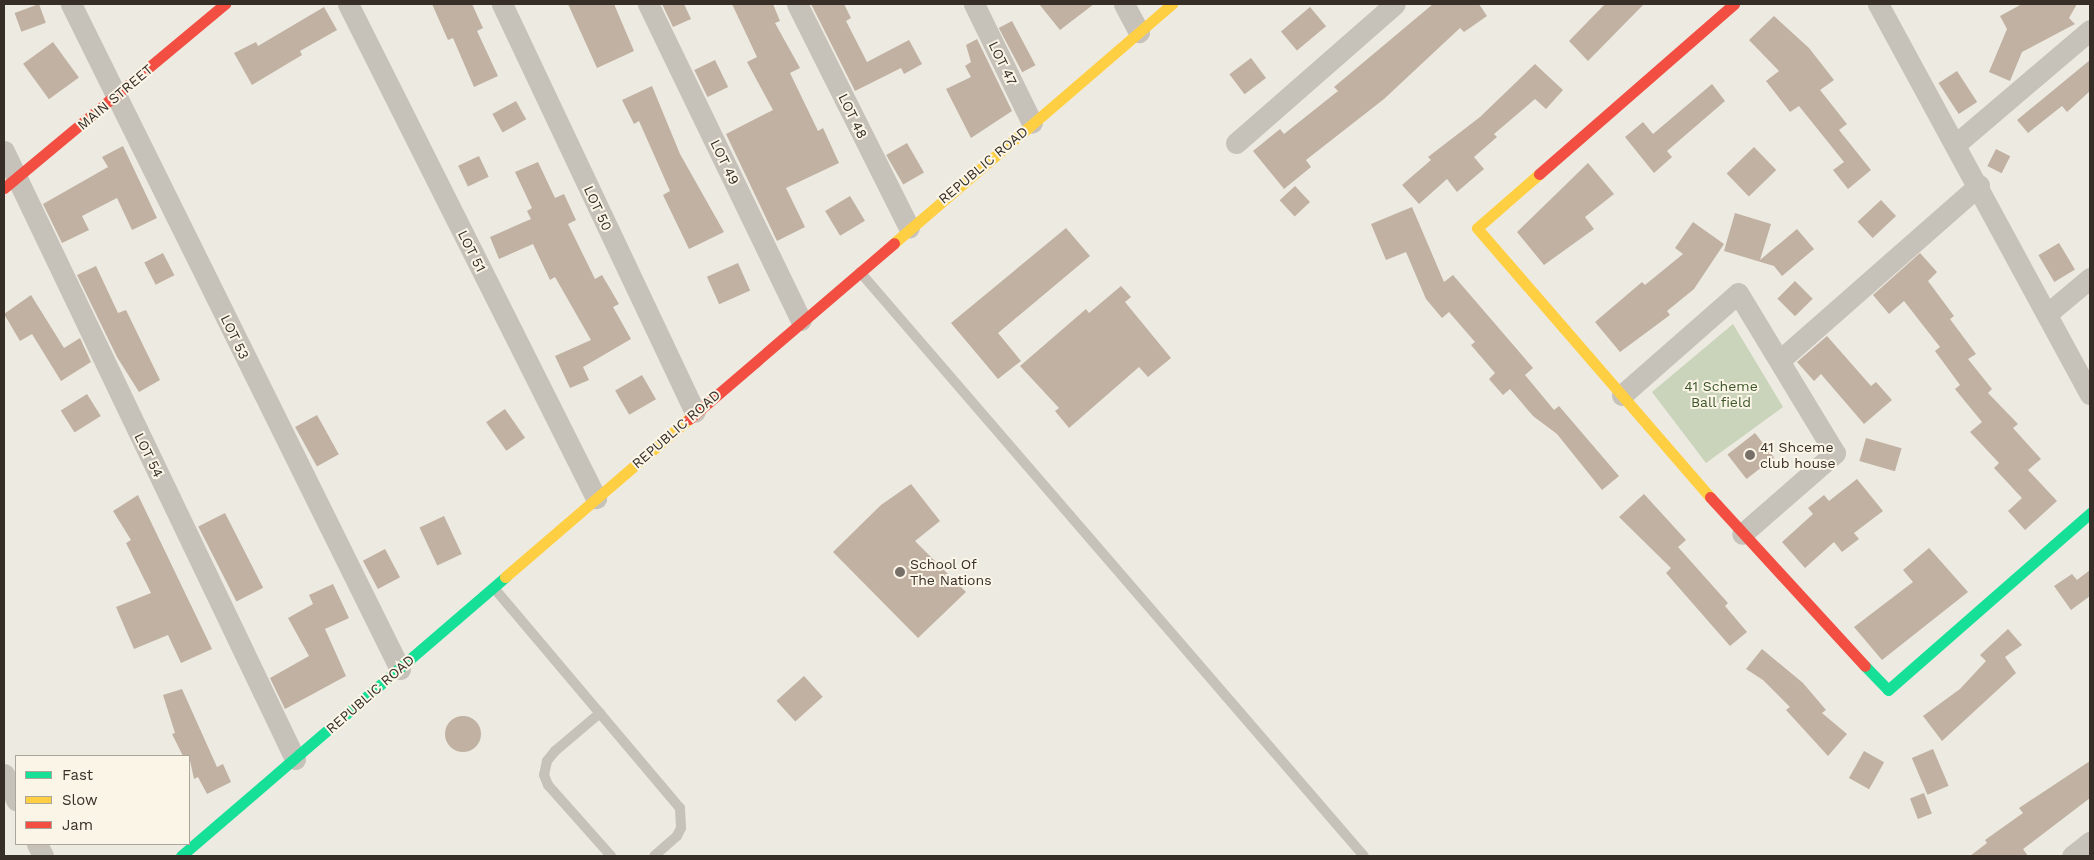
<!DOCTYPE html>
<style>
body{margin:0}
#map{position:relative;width:2094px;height:860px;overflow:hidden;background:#edeae1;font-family:"Work Sans",sans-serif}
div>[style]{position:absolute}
.green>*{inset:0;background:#cad4ba}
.building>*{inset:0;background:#c1b1a2;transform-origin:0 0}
.round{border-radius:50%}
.lane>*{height:10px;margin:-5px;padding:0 5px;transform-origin:5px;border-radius:5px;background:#c6c1b9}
.street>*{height:21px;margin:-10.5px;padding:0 10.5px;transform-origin:10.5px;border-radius:10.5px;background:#c6c1b9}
.fast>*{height:11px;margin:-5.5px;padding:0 5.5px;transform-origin:5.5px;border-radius:5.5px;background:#16e098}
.slow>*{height:11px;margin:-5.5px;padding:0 5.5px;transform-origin:5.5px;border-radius:5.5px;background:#ffcf43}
.jam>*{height:11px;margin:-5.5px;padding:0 5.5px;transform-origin:5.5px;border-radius:5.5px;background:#f24e42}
.dots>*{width:14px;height:14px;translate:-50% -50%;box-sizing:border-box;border:2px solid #faf5e7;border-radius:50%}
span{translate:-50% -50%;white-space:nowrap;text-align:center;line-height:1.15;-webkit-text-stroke:4px #faf5e7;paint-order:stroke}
.street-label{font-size:14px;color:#372f27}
.park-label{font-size:14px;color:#3e562a}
.poi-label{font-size:14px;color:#372f27}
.left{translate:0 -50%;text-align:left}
.frame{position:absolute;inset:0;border:5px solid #372f27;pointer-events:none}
.legend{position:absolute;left:15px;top:755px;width:175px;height:90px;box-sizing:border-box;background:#faf5e7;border:1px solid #aca69a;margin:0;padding:6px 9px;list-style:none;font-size:15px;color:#372f27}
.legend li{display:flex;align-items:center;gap:10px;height:25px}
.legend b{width:25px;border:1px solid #aca69a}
</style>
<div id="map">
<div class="green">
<div style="clip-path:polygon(1733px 324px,1783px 407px,1706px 463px,1652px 392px)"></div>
</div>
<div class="building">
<div style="left:39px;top:4px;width:20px;height:26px;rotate:70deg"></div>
<div style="clip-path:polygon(432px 4px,472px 4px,483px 28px,477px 31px,498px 76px,474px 87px,453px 38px,448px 40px)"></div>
<div style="clip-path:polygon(568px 4px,614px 4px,634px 51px,597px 68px)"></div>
<div style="clip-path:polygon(662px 4px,684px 4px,691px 19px,673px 27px)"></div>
<div style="clip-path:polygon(732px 4px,773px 4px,780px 21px,775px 23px,800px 68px,790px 73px,818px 131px,823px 128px,839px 163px,786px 188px,805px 227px,777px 241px,726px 134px,773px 110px,747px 62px,757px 57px)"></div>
<div style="clip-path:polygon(811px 4px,844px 4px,851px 18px,846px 21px,867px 62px,909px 40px,922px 64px,904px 74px,901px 68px,855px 91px)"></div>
<div style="clip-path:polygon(1039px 4px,1094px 4px,1060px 30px)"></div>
<div style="clip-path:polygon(1433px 4px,1479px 4px,1487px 16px,1464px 32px,1460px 28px,1384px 99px,1306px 160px,1311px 167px,1284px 189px,1253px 151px,1280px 129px,1284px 134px,1338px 91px,1334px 87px)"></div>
<div style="clip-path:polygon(1605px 4px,1644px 4px,1588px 61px,1569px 41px)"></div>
<div style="clip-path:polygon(2022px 4px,2077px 4px,2069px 18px,2075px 24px,2022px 52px,2010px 81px,1989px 72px,2007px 29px,2000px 16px)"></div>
<div style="clip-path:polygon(324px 7px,337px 30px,300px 51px,302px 55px,252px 85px,234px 53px,256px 42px,258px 46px)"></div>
<div style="left:1310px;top:7px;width:25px;height:38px;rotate:50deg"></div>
<div style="clip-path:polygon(1774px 16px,1809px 48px,1834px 80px,1820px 90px,1847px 124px,1839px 130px,1871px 170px,1848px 189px,1833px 170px,1844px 162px,1799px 106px,1790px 112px,1766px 81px,1779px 71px,1749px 40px)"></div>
<div style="left:1012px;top:21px;width:50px;height:15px;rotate:62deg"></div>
<div style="clip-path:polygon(977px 39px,1012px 111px,971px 138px,946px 89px,971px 77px,965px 66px,971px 62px,966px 45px)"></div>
<div style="left:53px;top:42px;width:44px;height:37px;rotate:54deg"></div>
<div style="left:1251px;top:58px;width:25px;height:27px;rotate:53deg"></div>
<div style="left:715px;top:60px;width:30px;height:23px;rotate:64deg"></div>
<div style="clip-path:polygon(2090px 60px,2090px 91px,2067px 112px,2062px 106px,2028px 133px,2017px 120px)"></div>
<div style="clip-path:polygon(1535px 64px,1563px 90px,1546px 109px,1535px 99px,1494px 134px,1497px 137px,1474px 157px,1484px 169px,1457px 192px,1447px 179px,1419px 204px,1402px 185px,1431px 160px,1428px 157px,1480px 117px)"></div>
<div style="left:1957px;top:71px;width:37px;height:22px;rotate:57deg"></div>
<div style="clip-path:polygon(1712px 84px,1725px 101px,1667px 151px,1672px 157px,1654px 173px,1625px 137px,1643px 122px,1653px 134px)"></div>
<div style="clip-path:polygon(652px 86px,680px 154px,724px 232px,689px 249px,663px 195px,670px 191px,639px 121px,634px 124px,622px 100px)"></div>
<div style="left:516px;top:101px;width:21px;height:27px;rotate:61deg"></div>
<div style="left:907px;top:143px;width:34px;height:24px;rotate:60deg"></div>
<div style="clip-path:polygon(123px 146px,157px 218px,132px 230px,117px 198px,82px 216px,89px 230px,62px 243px,43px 204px,108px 167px,102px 157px)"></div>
<div style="left:1754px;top:147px;width:32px;height:38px;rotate:46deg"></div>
<div style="left:1996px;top:149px;width:16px;height:19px;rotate:27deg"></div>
<div style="left:479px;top:156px;width:23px;height:23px;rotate:65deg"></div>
<div style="clip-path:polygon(538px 162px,555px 198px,564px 194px,576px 220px,568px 224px,595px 279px,602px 275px,619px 304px,613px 307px,631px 339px,583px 367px,589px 380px,570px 388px,555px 356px,591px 340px,555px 277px,550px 280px,533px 244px,499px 259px,490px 237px,531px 219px,527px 211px,532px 208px,515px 172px)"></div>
<div style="clip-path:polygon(1588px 163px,1614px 194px,1585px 217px,1594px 229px,1544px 265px,1517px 232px)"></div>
<div style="left:1295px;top:186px;width:22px;height:21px;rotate:47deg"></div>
<div style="left:850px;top:196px;width:29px;height:29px;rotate:59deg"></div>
<div style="left:1881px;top:200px;width:22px;height:32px;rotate:47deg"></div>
<div style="clip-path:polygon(1412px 207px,1444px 282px,1453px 275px,1533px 368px,1525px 375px,1554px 410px,1559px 406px,1619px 476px,1602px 490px,1557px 434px,1533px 416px,1510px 389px,1503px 395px,1489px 379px,1495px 373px,1471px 345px,1475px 342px,1449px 312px,1442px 318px,1426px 299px,1406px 252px,1386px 260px,1371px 224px)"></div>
<div style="clip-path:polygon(1735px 213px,1771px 224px,1760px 260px,1797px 229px,1814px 249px,1782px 276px,1774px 266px,1724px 251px)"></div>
<div style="clip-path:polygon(1693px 222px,1724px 244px,1694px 289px,1667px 311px,1670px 315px,1620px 352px,1595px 322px,1642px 282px,1645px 285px,1683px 254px,1675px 248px)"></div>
<div style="clip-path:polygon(1066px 228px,1090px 256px,998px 333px,1021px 361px,998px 379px,951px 323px)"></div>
<div style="left:2059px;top:243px;width:31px;height:24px;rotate:59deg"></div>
<div style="left:163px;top:253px;width:25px;height:21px;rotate:63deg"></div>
<div style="clip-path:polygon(1920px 253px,1937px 272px,1928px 281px,1954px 316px,1950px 319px,1976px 354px,1968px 359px,1992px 389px,1988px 393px,2018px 424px,2013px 428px,2041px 459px,2028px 470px,2057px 501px,2025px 530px,2008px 511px,2022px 498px,1994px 468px,1999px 463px,1970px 432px,1982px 422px,1955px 389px,1960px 385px,1935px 351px,1940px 347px,1904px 301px,1889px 314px,1873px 295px)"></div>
<div style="left:738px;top:263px;width:30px;height:34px;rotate:66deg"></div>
<div style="clip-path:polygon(96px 266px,118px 313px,126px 310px,160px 380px,139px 392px,117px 357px,77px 275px)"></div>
<div style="left:1795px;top:281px;width:25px;height:25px;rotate:45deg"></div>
<div style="clip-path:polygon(1121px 286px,1131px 297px,1125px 302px,1171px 358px,1148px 377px,1139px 367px,1069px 428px,1055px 411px,1059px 408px,1020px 366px,1086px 309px,1089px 313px)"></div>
<div style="clip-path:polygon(31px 295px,64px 348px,80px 338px,91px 362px,61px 381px,32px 334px,20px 341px,4px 314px)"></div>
<div style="clip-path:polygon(1827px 336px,1871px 386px,1876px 382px,1892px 400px,1864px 424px,1821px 374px,1814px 381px,1797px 362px)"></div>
<div style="left:642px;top:375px;width:28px;height:31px;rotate:60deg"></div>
<div style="left:87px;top:394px;width:26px;height:31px;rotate:58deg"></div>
<div style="left:505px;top:409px;width:35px;height:23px;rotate:55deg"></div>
<div style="left:317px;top:415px;width:45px;height:25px;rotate:61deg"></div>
<div style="left:1755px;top:433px;width:31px;height:35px;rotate:52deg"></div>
<div style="left:1866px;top:438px;width:37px;height:24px;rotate:16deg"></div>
<div style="clip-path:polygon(1857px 479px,1883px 511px,1854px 533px,1859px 539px,1842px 552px,1834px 542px,1805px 568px,1782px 542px,1813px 514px,1808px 508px,1824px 495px,1829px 501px)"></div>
<div style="clip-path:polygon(911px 484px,940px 521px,915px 541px,966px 592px,918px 638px,833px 552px,881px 505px)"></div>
<div style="clip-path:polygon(1644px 494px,1686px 540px,1678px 547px,1728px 603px,1725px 606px,1747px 632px,1730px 646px,1666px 573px,1671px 568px,1619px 517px)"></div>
<div style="clip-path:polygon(138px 495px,212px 649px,181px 663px,168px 635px,134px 649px,116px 607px,151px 593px,126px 543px,131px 540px,113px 511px)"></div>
<div style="left:225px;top:513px;width:84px;height:30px;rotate:63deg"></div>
<div style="left:444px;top:516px;width:42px;height:27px;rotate:65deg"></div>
<div style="clip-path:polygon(1929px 548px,1968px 592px,1882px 660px,1854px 627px,1913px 582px,1903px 570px)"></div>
<div style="left:385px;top:549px;width:32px;height:25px;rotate:62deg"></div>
<div style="clip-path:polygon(2090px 570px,2090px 596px,2071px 610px,2054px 586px,2072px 574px,2077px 580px)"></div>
<div style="clip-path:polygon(333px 584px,349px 618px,325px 629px,346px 676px,285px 709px,270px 678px,309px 656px,288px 618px,313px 604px,309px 595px)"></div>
<div style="clip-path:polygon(2008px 629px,2022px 645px,2005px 657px,2016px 673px,1942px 741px,1923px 716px,1960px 689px,1986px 661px,1980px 655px)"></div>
<div style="clip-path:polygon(1762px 649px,1803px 683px,1826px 710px,1822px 713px,1847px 734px,1828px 756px,1786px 710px,1790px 707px,1763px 680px,1746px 669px)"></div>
<div style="left:804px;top:676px;width:28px;height:37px;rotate:48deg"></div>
<div style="clip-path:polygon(182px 689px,217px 767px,223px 764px,231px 782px,207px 794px,198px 777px,194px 779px,189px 756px,183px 756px,172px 734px,175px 733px,163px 695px)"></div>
<div class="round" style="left:445px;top:716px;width:36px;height:36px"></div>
<div style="left:1933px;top:749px;width:40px;height:23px;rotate:67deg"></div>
<div style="left:1864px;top:751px;width:23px;height:31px;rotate:29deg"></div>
<div style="clip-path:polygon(2090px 761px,2090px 798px,2023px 849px,2028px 856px,1970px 856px,1987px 843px,1985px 840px,2023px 813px,2019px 808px)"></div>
<div style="left:1924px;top:793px;width:22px;height:15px;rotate:69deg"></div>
</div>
<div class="lane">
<div style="left:860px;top:272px;width:771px;rotate:49.21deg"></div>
<div style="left:494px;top:588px;width:288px;rotate:49.8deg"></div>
<div style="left:680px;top:808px;width:20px;rotate:87deg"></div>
<div style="left:681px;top:828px;width:9px;rotate:117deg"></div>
<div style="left:677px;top:836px;width:30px;rotate:139deg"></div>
<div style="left:600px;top:713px;width:59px;rotate:139.8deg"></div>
<div style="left:555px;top:751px;width:13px;rotate:129deg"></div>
<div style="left:547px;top:761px;width:14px;rotate:102deg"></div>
<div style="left:544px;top:775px;width:11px;rotate:68deg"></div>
<div style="left:548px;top:785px;width:95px;rotate:48.4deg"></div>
</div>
<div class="street">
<div style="left:71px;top:4px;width:742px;rotate:63.68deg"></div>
<div style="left:348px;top:4px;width:553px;rotate:63.34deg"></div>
<div style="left:502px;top:4px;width:451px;rotate:64.7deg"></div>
<div style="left:648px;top:4px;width:351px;rotate:64.2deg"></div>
<div style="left:797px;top:4px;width:250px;rotate:63.4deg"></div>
<div style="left:974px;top:4px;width:132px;rotate:64deg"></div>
<div style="left:1124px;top:4px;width:32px;rotate:62deg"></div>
<div style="left:1878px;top:4px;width:444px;rotate:61.5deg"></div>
<div style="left:1236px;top:143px;width:211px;rotate:-41.2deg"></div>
<div style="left:1956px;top:144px;width:176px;rotate:-40.4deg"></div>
<div style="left:4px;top:151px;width:674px;rotate:64.42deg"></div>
<div style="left:2047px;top:314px;width:56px;rotate:-39.9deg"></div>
<div style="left:1780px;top:360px;width:265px;rotate:-41.3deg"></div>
<div style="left:1622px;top:395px;width:154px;rotate:-41.3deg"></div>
<div style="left:1738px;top:293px;width:187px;rotate:58.8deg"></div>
<div style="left:1835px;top:453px;width:123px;rotate:138.9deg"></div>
<div style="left:4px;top:774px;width:29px;rotate:65deg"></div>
<div style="left:37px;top:844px;width:13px;rotate:63deg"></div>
<div style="left:2072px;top:856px;width:23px;rotate:-38deg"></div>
</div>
<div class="fast">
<div style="left:1865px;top:666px;width:33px;rotate:46deg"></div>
<div style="left:1888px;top:690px;width:269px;rotate:-41.2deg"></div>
<div style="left:181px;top:856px;width:428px;rotate:-40.7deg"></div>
</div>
<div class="slow">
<div style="left:1539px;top:174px;width:82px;rotate:138.9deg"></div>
<div style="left:1477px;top:228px;width:356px;rotate:49.1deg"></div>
<div style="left:894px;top:243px;width:367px;rotate:-40.7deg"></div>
<div style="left:505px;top:577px;width:243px;rotate:-40.7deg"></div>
</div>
<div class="jam">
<div style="left:1539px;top:174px;width:259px;rotate:-41.1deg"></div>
<div style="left:4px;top:188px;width:288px;rotate:-39.8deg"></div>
<div style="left:689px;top:419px;width:270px;rotate:-40.6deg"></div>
<div style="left:1710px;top:497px;width:229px;rotate:47.5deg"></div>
</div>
<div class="dots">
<div style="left:1750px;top:455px;background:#777068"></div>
<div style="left:900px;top:572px;background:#777068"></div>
</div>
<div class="street-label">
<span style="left:1003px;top:63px;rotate:64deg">LOT 47</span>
<span style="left:115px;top:97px;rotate:-40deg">MAIN STREET</span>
<span style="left:853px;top:116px;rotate:64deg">LOT 48</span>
<span style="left:725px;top:162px;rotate:64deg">LOT 49</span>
<span style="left:983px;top:165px;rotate:-40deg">REPUBLIC ROAD</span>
<span style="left:598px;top:208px;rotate:65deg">LOT 50</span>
<span style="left:472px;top:251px;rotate:63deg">LOT 51</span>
<span style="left:235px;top:337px;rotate:64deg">LOT 53</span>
<span style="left:676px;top:429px;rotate:-41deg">REPUBLIC ROAD</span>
<span style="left:149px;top:455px;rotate:64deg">LOT 54</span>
<span style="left:370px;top:694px;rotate:-41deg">REPUBLIC ROAD</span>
</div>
<div class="park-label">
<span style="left:1721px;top:394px">41 Scheme<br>Ball field</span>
</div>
<div class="poi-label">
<span class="left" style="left:1760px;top:455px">41 Shceme<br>club house</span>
<span class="left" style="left:910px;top:572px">School Of<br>The Nations</span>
</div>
<div class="frame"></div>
<ul class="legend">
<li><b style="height:6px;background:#16e098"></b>Fast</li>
<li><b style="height:6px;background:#ffcf43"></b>Slow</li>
<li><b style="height:6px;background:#f24e42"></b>Jam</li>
</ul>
</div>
